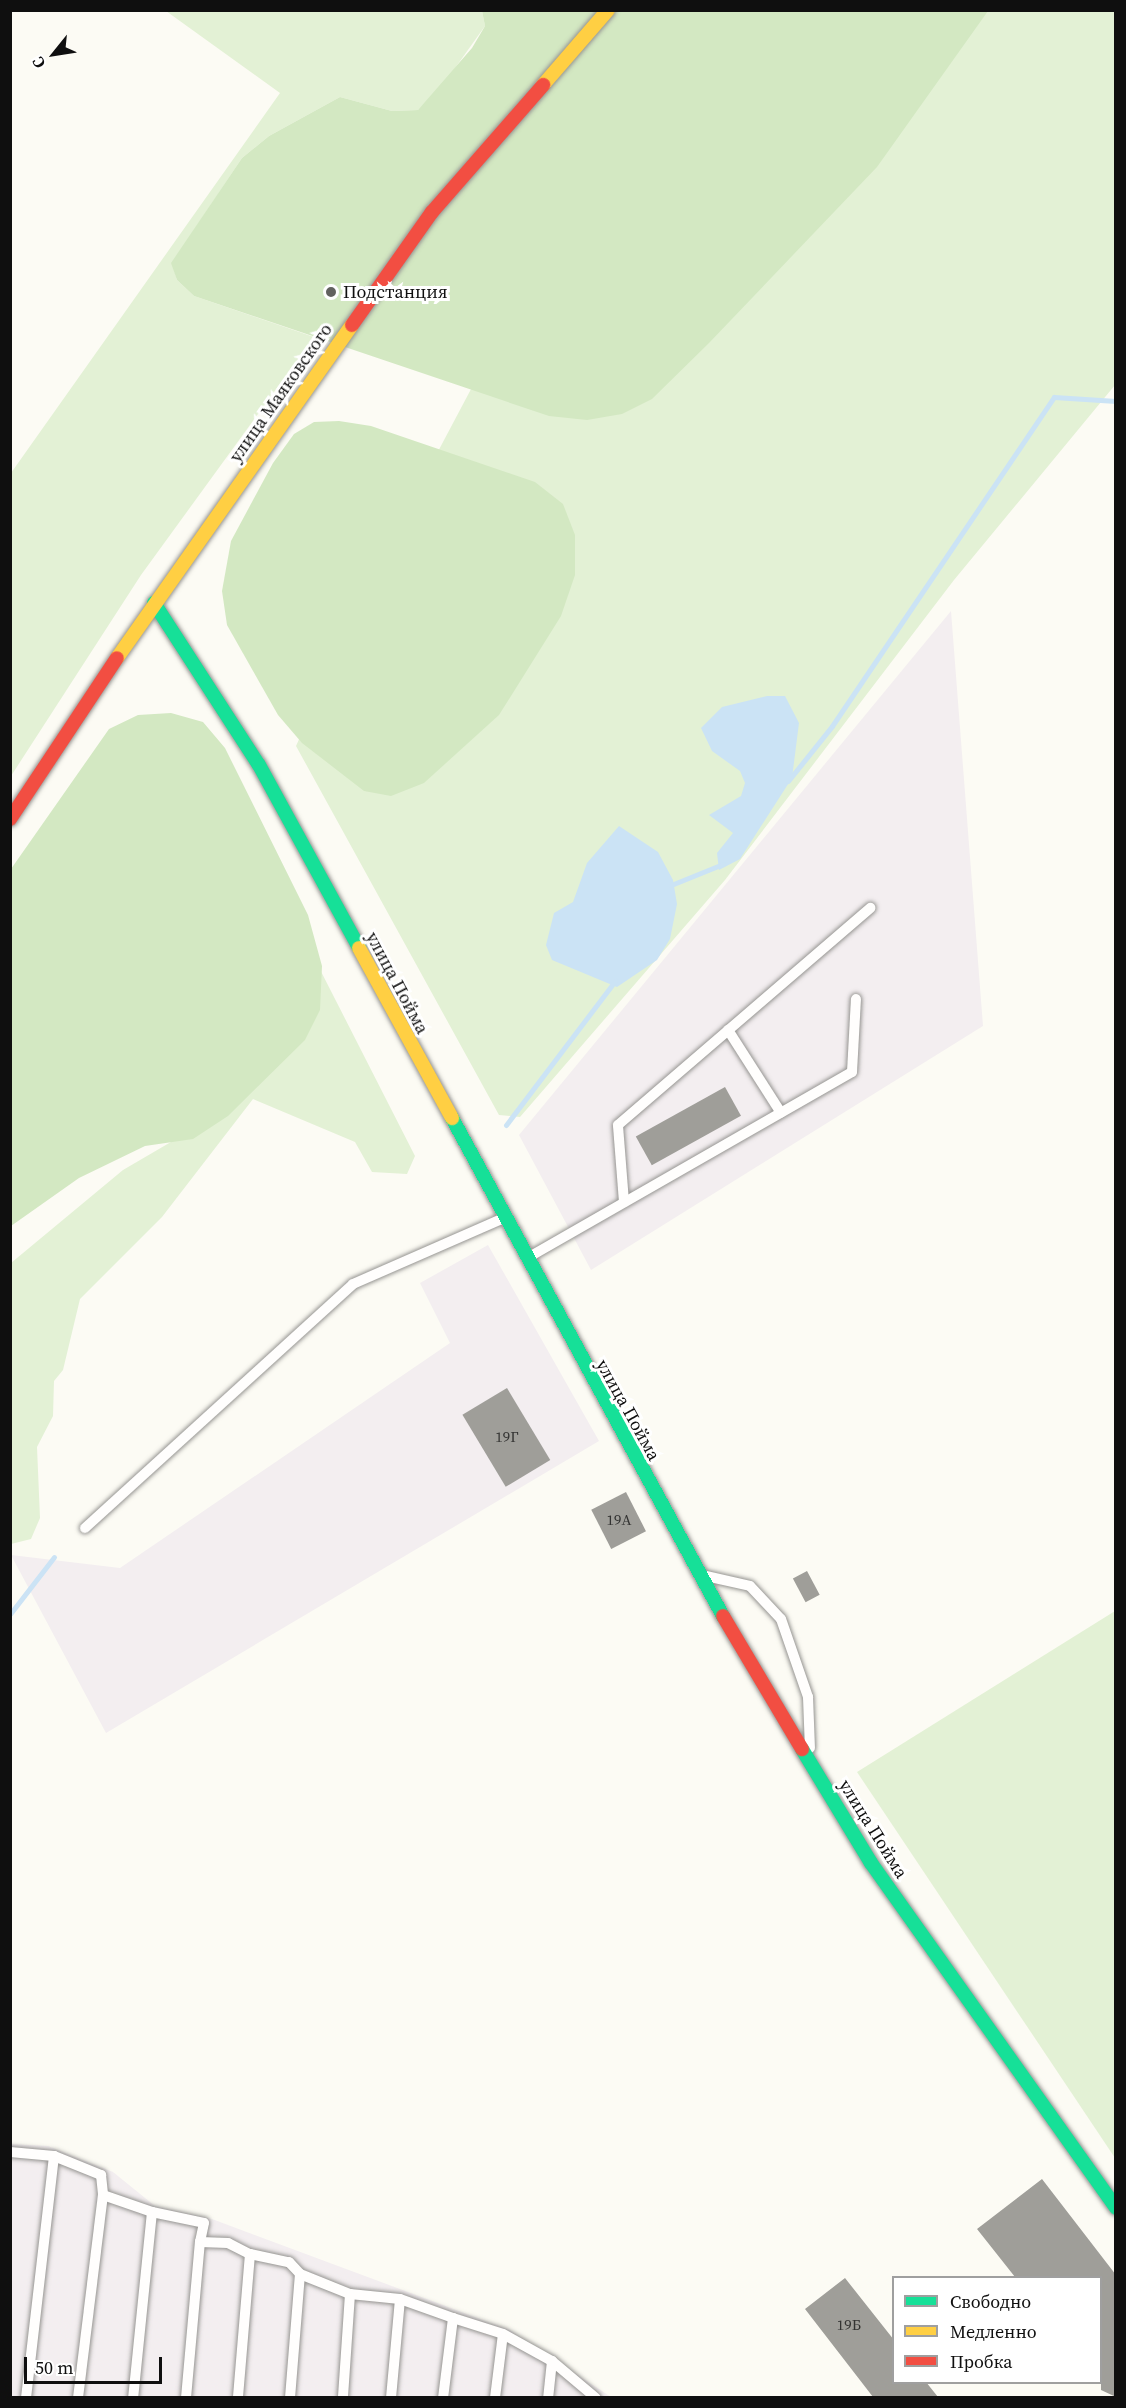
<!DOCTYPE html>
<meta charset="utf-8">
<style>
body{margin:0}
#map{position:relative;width:1126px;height:2408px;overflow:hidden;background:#fcfbf4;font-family:"Source Serif 4",serif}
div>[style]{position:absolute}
.industrial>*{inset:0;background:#f3eef0}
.green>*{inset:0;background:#e3f1d5}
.forest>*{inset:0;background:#d3e8c2}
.water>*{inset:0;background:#cbe3f5}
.stream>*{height:5px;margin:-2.5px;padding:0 2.5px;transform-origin:2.5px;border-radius:2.5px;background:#cbe3f5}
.building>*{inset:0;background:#9f9e99;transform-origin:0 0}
.roads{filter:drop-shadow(0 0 2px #969592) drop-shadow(0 0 2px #969592)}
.lane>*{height:10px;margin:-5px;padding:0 5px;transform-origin:5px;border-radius:5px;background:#fffefd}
.fast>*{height:14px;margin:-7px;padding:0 7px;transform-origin:7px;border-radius:7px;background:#16e098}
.slow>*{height:14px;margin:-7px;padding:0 7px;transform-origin:7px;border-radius:7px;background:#ffcf43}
.jam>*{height:14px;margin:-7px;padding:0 7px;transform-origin:7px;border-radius:7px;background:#f24e42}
.dots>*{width:16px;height:16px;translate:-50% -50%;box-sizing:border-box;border:3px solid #fff;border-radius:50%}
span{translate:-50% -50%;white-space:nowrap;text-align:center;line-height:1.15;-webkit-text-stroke:6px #fff;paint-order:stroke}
.number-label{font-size:15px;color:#333332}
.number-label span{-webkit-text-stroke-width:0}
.poi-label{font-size:18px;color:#0f0f0f}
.left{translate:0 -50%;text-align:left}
.street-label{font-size:18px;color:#0f0f0f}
.frame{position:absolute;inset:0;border:12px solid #0f0f0f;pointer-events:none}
.legend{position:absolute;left:892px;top:2276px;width:210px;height:108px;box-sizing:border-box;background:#fff;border:2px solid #9f9f9f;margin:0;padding:8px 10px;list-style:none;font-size:18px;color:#0f0f0f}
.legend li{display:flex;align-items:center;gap:12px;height:30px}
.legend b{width:30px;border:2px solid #9f9f9f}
.north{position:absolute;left:24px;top:24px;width:60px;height:60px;-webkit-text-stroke:4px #fff;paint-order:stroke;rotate:240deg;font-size:16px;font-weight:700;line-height:24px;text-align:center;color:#0f0f0f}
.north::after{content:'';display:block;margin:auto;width:21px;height:27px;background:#0f0f0f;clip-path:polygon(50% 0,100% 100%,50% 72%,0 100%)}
.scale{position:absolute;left:24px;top:2357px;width:138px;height:27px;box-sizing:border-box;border:3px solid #0f0f0f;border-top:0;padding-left:8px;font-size:18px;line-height:21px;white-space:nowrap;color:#0f0f0f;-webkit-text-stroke:4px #fff;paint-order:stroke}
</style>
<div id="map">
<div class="industrial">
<div style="clip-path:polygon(951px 611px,983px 1026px,591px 1270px,519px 1135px)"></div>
<div style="clip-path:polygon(488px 1245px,599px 1441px,106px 1733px,11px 1555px,120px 1568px,450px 1343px,420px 1283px)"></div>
<div style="clip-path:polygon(11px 2144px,48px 2146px,113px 2172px,155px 2206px,212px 2219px,510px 2330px,611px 2397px,11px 2398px)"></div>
</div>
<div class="green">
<div style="clip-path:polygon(166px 11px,482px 11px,485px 26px,438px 92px,418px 110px,392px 111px,340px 97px,269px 136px,242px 158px,172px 263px,177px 280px,194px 296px,314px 337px,141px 575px,11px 776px,11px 473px,280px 93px)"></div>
<div style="clip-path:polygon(878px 11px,1115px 11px,1115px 385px,954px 580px,725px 880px,520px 1117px,499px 1115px,296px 746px,380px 561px,488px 357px)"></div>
<div style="clip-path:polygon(252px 836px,415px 1156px,407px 1174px,372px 1172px,355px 1142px,253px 1099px,162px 1217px,80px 1299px,63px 1370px,54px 1381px,53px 1416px,37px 1447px,40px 1518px,31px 1539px,11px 1544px,11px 1263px,123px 1170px,224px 1111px)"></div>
<div style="clip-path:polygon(1115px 1611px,1115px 2158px,857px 1772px)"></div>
</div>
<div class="forest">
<div style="clip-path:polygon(482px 11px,988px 11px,877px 167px,709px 343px,652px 399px,622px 414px,587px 420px,549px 416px,194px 296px,177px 280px,171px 263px,242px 158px,269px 136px,340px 97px,392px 111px,418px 110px,472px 48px,485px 26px)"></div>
<div style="clip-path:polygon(339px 421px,371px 426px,535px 482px,563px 504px,575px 535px,575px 575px,561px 616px,499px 715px,424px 783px,391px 796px,364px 791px,302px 743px,278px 715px,227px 625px,222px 591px,231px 541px,273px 463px,294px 434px,314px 422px)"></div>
<div style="clip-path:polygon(171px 713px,203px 722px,225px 748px,308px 915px,322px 966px,320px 1010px,305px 1040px,228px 1116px,193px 1139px,145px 1146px,79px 1178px,11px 1226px,11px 869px,109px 729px,138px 715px)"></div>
</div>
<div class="water">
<div style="clip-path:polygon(767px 696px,785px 696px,799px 723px,792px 778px,740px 859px,719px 870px,717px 853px,733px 833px,709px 815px,741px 796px,745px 783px,740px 771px,712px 751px,701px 728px,722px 707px)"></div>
<div style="clip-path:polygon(619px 826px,658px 852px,673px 880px,677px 904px,670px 939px,657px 960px,617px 987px,552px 960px,546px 945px,554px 913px,573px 902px,587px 863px)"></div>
</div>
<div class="stream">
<div style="left:788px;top:781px;width:70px;rotate:-51.3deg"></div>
<div style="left:832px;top:726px;width:397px;rotate:-56deg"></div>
<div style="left:1054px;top:397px;width:62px;rotate:3.7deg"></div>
<div style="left:671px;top:885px;width:56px;rotate:-22deg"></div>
<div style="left:506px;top:1125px;width:181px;rotate:-52.9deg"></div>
<div style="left:10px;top:1614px;width:72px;rotate:-52.3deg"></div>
</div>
<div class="building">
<div style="left:725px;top:1087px;width:33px;height:102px;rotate:61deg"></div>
<div style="left:507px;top:1388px;width:84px;height:52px;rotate:59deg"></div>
<div style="left:626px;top:1492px;width:44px;height:39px;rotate:63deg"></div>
<div style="left:807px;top:1571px;width:27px;height:16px;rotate:62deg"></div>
<div style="clip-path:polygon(1042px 2179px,1116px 2275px,1116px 2397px,1101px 2390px,1101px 2277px,1015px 2277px,977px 2229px)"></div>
<div style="clip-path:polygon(845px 2278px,894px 2340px,894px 2382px,926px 2382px,938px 2397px,873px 2397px,805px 2309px)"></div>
</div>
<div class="roads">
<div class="lane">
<div style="left:728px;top:1030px;width:98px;rotate:57.4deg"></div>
<div style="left:624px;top:1202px;width:77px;rotate:-94.5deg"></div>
<div style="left:618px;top:1125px;width:333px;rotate:-40.7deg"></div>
<div style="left:529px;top:1257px;width:372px;rotate:-29.8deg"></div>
<div style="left:852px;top:1072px;width:73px;rotate:-86.9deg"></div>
<div style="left:85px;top:1528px;width:362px;rotate:-42.3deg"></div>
<div style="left:353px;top:1284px;width:165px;rotate:-23.6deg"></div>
<div style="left:706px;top:1576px;width:45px;rotate:12.8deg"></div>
<div style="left:750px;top:1586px;width:45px;rotate:46.8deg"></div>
<div style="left:781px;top:1619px;width:83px;rotate:70.9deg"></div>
<div style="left:808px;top:1697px;width:51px;rotate:87.8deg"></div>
<div style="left:10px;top:2152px;width:44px;rotate:5.2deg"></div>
<div style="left:54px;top:2156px;width:244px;rotate:96.6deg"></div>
<div style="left:54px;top:2156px;width:51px;rotate:22deg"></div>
<div style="left:101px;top:2175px;width:20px;rotate:84deg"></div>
<div style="left:152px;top:2212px;width:53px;rotate:11.9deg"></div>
<div style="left:204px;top:2223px;width:19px;rotate:102deg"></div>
<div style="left:250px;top:2254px;width:40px;rotate:12deg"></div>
<div style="left:289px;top:2262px;width:16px;rotate:47deg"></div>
<div style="left:350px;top:2294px;width:50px;rotate:5.7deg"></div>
<div style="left:453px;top:2318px;width:52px;rotate:17.7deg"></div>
<div style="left:552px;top:2361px;width:57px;rotate:40.1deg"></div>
<div style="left:78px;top:2398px;width:205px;rotate:-83deg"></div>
<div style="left:103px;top:2195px;width:52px;rotate:19.1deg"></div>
<div style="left:152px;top:2212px;width:187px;rotate:95.8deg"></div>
<div style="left:186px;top:2398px;width:157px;rotate:-84.9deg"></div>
<div style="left:200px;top:2242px;width:28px;rotate:2deg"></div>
<div style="left:228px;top:2243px;width:25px;rotate:27deg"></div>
<div style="left:250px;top:2254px;width:144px;rotate:94.8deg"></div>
<div style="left:290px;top:2398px;width:124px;rotate:-85.4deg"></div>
<div style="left:300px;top:2274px;width:54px;rotate:21.8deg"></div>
<div style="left:350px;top:2294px;width:104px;rotate:93.9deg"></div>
<div style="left:391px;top:2398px;width:99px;rotate:-84.8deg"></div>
<div style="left:400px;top:2299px;width:56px;rotate:19.7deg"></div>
<div style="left:453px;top:2318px;width:81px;rotate:97.1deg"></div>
<div style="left:495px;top:2398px;width:64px;rotate:-82.9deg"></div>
<div style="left:503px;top:2334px;width:56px;rotate:28.9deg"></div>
<div style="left:552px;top:2361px;width:37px;rotate:96deg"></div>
</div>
<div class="fast">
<div style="left:154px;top:603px;width:193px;rotate:57.1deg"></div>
<div style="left:259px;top:765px;width:209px;rotate:61.3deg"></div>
<div style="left:452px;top:1118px;width:567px;rotate:61.45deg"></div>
<div style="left:802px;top:1749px;width:133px;rotate:58.8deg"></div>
<div style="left:871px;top:1863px;width:423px;rotate:54.6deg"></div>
</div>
<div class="slow">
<div style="left:543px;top:85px;width:99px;rotate:-49.1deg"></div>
<div style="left:117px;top:658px;width:408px;rotate:-54.8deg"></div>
<div style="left:359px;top:948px;width:194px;rotate:61.3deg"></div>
</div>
<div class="jam">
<div style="left:352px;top:325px;width:138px;rotate:-54.7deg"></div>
<div style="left:432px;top:212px;width:169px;rotate:-48.8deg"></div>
<div style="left:10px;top:819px;width:193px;rotate:-56.4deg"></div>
<div style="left:723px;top:1616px;width:155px;rotate:59.3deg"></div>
</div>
</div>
<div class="dots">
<div style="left:331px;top:292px;background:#62625f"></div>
</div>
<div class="number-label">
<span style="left:507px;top:1437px">19Г</span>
<span style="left:619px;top:1520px">19А</span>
<span style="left:849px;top:2325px">19Б</span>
</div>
<div class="poi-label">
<span class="left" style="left:343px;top:292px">Подстанция</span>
</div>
<div class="street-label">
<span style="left:281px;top:393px;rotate:-55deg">улица Маяковского</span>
<span style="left:397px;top:983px;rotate:62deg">улица Пойма</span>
<span style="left:628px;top:1410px;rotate:61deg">улица Пойма</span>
<span style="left:873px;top:1829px;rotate:58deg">улица Пойма</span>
</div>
<div class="frame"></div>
<ul class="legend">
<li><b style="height:8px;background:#16e098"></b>Свободно</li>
<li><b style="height:8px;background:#ffcf43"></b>Медленно</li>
<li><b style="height:8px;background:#f24e42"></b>Пробка</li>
</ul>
<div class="north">С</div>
<div class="scale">50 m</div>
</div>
